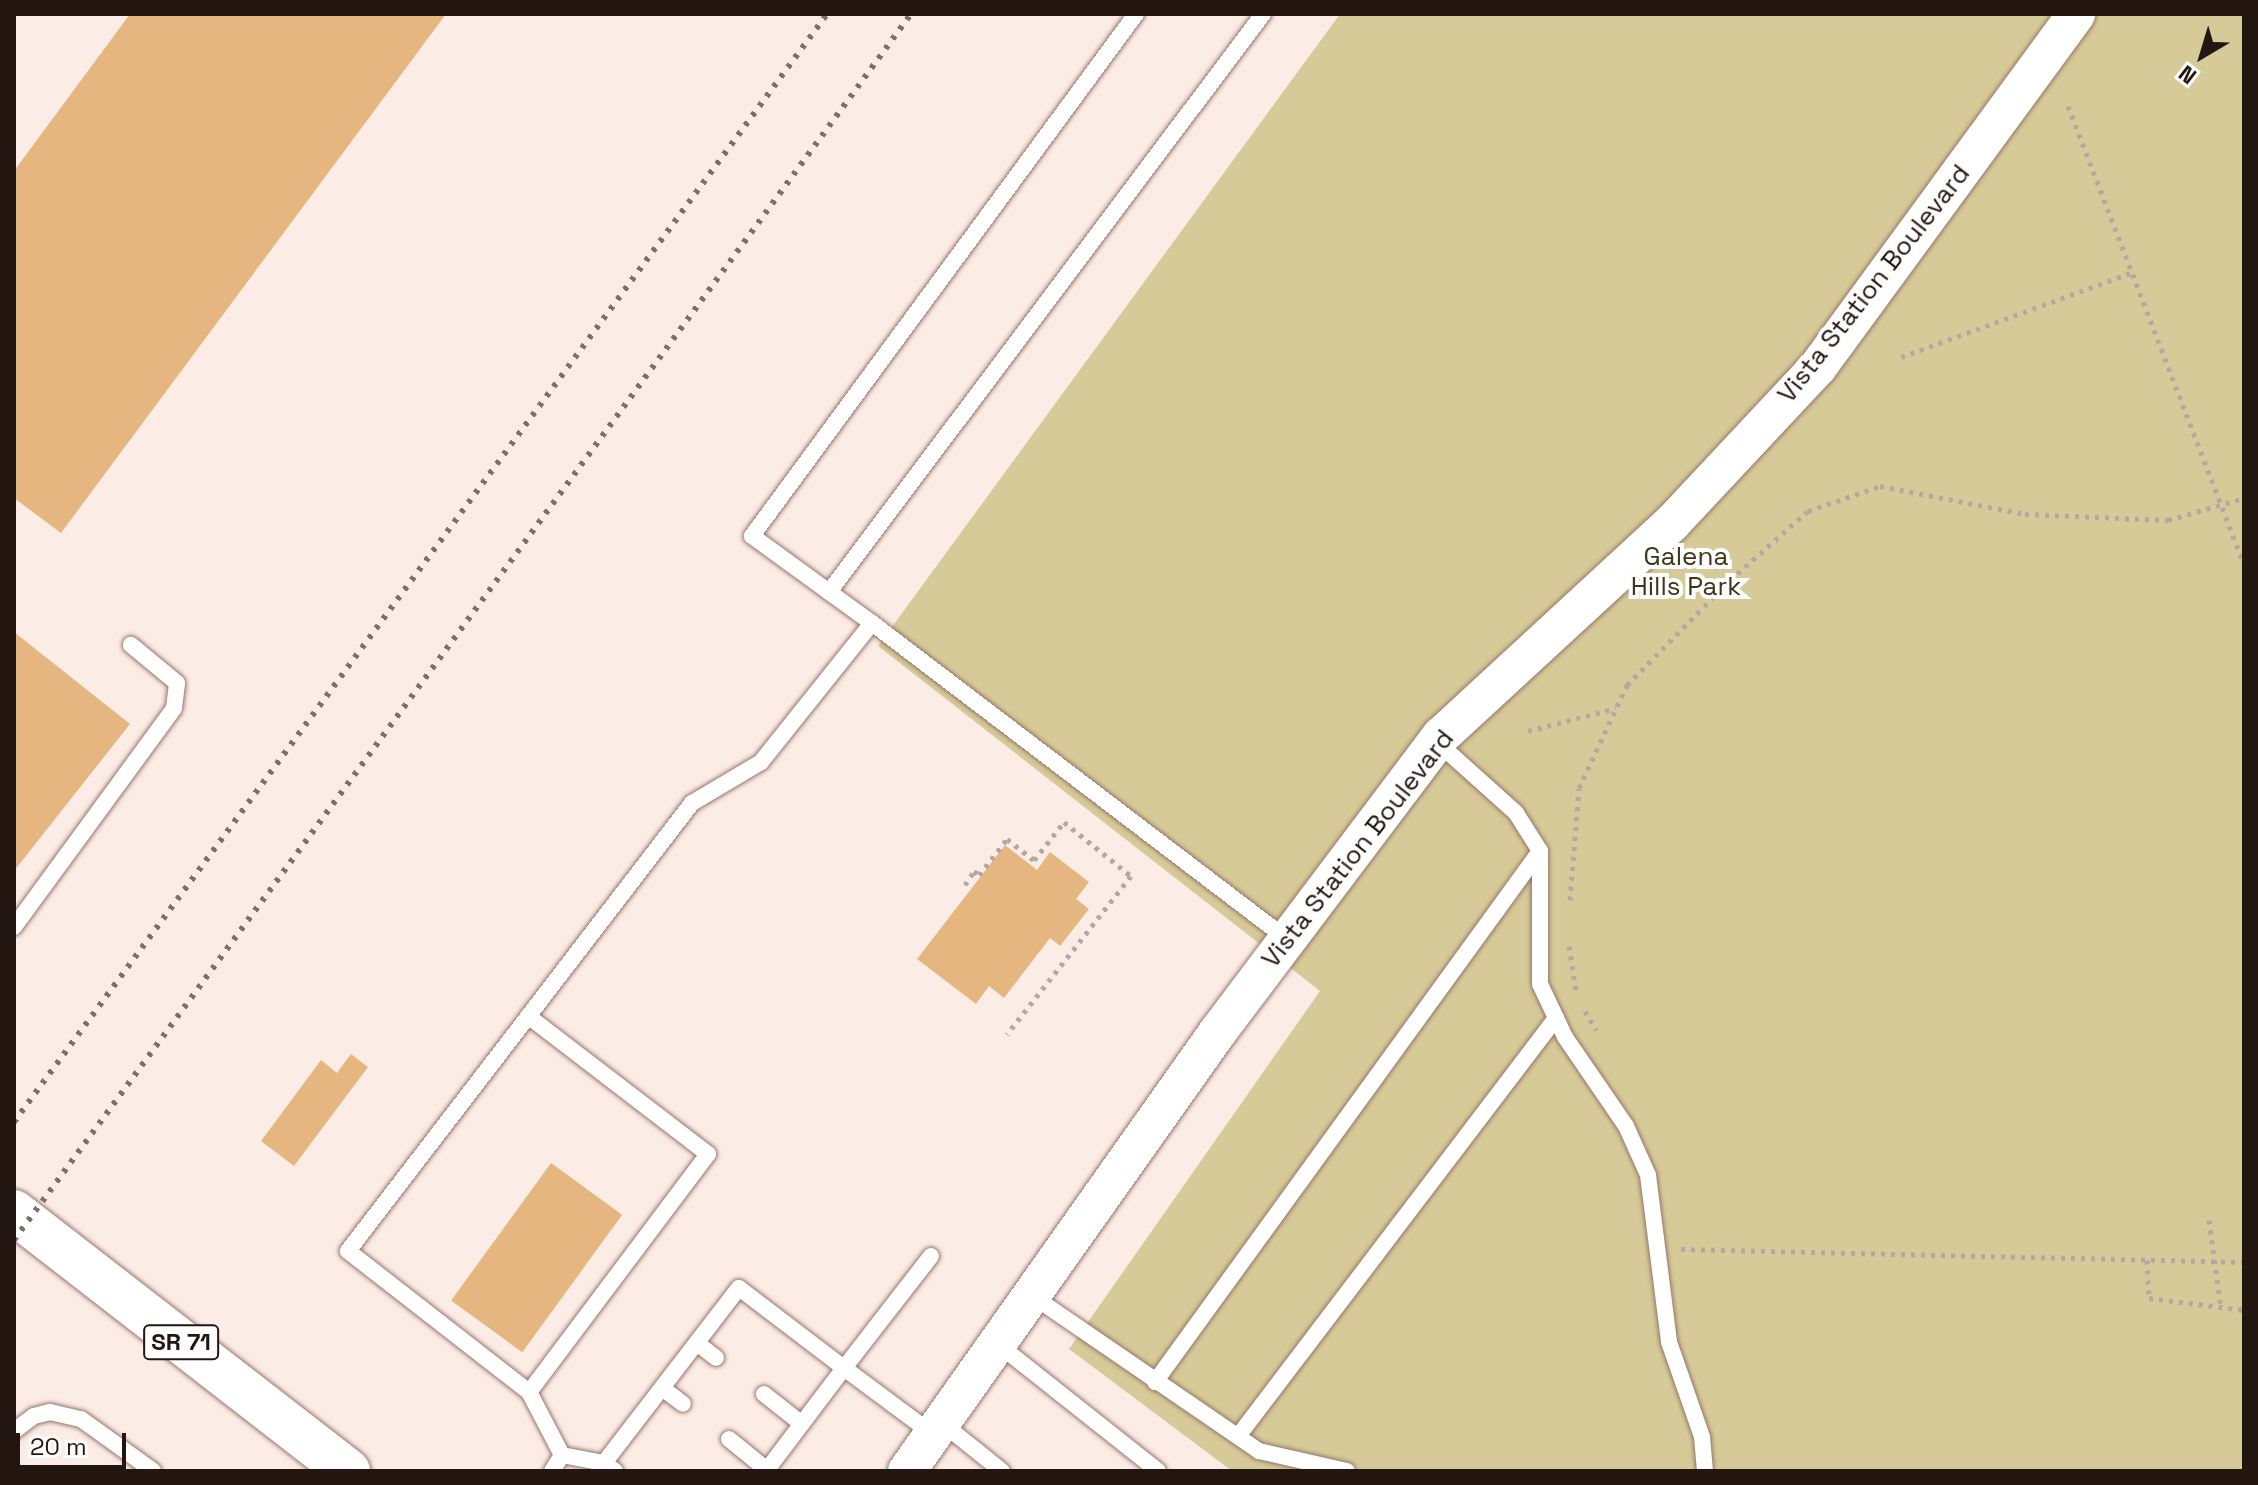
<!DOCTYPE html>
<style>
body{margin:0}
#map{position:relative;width:2258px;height:1485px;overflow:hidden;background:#fcece6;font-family:"Space Grotesk",sans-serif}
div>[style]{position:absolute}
.green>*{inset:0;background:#d6cb98}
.building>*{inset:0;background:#e5b67f;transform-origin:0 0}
.path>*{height:5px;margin-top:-2.5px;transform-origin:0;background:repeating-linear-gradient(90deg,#b6a7a2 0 4px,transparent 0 10px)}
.roads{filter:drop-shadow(0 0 2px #987669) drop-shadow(0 0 2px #987669)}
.service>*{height:16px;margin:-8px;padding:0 8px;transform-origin:8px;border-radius:8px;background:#fff}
.tertiary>*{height:38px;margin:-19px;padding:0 19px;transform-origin:19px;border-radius:19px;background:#fff}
.primary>*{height:44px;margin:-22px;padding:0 22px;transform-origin:22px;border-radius:22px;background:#fff}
.rail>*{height:6px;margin-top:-3px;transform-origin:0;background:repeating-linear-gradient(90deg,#7d6f6a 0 4px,transparent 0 12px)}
span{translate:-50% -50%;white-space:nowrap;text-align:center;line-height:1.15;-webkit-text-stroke:8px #fdfdfd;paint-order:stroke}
.shield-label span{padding:2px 6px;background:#fdfdfd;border:2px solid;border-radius:6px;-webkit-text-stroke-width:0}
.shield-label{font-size:24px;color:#231611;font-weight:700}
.street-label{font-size:26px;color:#231611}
.park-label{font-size:26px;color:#3c3516}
.frame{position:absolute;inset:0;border:16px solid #231611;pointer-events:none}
.north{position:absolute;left:2162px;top:16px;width:80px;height:80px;-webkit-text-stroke:6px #fdfdfd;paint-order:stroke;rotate:218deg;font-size:22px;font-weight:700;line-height:32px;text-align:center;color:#231611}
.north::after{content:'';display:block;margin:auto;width:28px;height:36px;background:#231611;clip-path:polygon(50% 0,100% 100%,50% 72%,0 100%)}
.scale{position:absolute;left:16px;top:1433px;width:110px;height:36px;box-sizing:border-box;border:4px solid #231611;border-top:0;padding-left:10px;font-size:24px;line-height:28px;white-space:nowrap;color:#231611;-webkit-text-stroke:6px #fdfdfd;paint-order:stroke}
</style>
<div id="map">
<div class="green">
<div style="clip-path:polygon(1340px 14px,2244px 14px,2244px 1471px,1232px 1471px,1069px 1349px,1320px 991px,878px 646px)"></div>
</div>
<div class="building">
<div style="clip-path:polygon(130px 14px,446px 14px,61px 533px,14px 498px,14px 171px)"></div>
<div style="clip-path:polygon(14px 632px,130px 724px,14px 871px)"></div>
<div style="clip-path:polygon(1005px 845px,1037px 870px,1050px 852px,1089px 882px,1076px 899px,1089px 909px,1060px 946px,1050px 938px,1004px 998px,989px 986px,976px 1004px,917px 959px)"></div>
<div style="clip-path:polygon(351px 1054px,368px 1067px,294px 1166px,261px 1141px,321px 1060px,337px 1073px)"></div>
<div style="left:551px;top:1163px;width:88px;height:170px;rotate:36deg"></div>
</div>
<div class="path">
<div style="left:2068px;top:106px;width:491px;rotate:69deg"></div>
<div style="left:1901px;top:357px;width:244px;rotate:-20.1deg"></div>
<div style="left:1528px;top:731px;width:91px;rotate:-14.6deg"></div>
<div style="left:965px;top:885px;width:17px;rotate:-57deg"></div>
<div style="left:974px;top:871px;width:6px;rotate:39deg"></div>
<div style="left:979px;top:875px;width:46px;rotate:-52.1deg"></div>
<div style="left:1007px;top:839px;width:34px;rotate:38deg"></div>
<div style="left:1034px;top:860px;width:48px;rotate:-51.7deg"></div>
<div style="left:1064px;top:822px;width:86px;rotate:38.9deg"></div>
<div style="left:1131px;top:876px;width:201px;rotate:128.1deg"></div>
<div style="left:1570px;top:900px;width:112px;rotate:-85.4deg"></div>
<div style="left:1579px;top:788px;width:114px;rotate:-65deg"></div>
<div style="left:1627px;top:685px;width:147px;rotate:-45.6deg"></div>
<div style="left:1730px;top:580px;width:104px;rotate:-41.5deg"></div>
<div style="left:1808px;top:511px;width:76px;rotate:-19.1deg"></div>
<div style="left:1880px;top:486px;width:148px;rotate:10.9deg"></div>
<div style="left:2025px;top:514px;width:143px;rotate:2.4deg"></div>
<div style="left:2168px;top:520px;width:79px;rotate:-16.1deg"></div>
<div style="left:1569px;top:946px;width:46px;rotate:81.2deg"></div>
<div style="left:1585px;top:1011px;width:22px;rotate:60deg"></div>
<div style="left:2209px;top:1220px;width:89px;rotate:82.2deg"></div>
<div style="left:1681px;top:1249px;width:563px;rotate:1.32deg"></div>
<div style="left:2147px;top:1260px;width:38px;rotate:87deg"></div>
<div style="left:2149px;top:1298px;width:96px;rotate:7.2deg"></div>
</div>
<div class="roads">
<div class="service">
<div style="left:1136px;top:14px;width:648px;rotate:126.34deg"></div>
<div style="left:752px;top:536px;width:95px;rotate:36deg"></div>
<div style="left:829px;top:592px;width:723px;rotate:-53.1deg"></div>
<div style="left:829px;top:592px;width:53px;rotate:35.8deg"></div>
<div style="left:1437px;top:742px;width:106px;rotate:41.9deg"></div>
<div style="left:1516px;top:813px;width:45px;rotate:57.7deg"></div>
<div style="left:1540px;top:851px;width:133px;rotate:90deg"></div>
<div style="left:1540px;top:984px;width:59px;rotate:64.7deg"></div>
<div style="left:1565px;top:1037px;width:108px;rotate:55.6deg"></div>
<div style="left:1626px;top:1126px;width:54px;rotate:65.8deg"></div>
<div style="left:1648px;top:1175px;width:168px;rotate:82.8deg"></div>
<div style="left:1669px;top:1342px;width:101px;rotate:70.8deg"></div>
<div style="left:1702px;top:1437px;width:34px;rotate:85deg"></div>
<div style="left:14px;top:927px;width:271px;rotate:-53.8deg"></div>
<div style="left:174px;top:708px;width:25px;rotate:-83deg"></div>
<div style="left:177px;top:683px;width:60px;rotate:-140.4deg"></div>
<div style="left:528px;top:1016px;width:227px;rotate:37.5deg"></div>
<div style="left:708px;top:1154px;width:298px;rotate:126.9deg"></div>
<div style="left:931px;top:1256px;width:142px;rotate:127.8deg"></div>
<div style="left:844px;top:1368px;width:112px;rotate:36.7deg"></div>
<div style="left:1034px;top:1297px;width:273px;rotate:34.4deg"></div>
<div style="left:1259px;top:1451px;width:90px;rotate:12.8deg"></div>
<div style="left:697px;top:1343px;width:24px;rotate:38deg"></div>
<div style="left:999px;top:1345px;width:203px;rotate:38.4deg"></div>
<div style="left:1155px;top:1382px;width:656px;rotate:-54.06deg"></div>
<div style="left:662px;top:1388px;width:26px;rotate:37deg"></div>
<div style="left:764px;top:1394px;width:48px;rotate:38.3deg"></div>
<div style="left:942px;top:1423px;width:77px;rotate:38.7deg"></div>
<div style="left:14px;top:1431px;width:25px;rotate:-37deg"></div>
<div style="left:34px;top:1416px;width:16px;rotate:-14deg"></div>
<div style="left:50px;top:1412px;width:32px;rotate:13deg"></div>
<div style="left:81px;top:1419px;width:89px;rotate:35.8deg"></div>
<div style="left:1239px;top:1435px;width:524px;rotate:-52.76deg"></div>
<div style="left:729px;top:1439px;width:49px;rotate:39.2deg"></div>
<div style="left:562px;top:1455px;width:71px;rotate:-117.6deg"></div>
<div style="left:529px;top:1392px;width:229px;rotate:-142.1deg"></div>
<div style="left:348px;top:1251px;width:565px;rotate:-52.48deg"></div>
<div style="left:692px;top:803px;width:80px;rotate:-30.7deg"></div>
<div style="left:761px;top:762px;width:178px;rotate:-51.4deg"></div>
<div style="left:872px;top:623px;width:522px;rotate:37.29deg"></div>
<div style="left:562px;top:1455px;width:43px;rotate:10.8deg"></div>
<div style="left:604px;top:1463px;width:14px;rotate:36deg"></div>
<div style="left:604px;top:1463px;width:221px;rotate:-52.4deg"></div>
<div style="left:739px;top:1288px;width:132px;rotate:37.3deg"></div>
<div style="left:844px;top:1368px;width:129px;rotate:127.1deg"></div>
<div style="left:552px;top:1471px;width:19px;rotate:-58deg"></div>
</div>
<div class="tertiary">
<div style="left:907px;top:1471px;width:537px;rotate:-54.71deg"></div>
<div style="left:1217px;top:1033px;width:372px;rotate:-53deg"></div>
<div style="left:1441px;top:736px;width:314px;rotate:-42.7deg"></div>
<div style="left:1672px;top:523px;width:214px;rotate:-46.9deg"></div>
<div style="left:1818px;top:367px;width:437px;rotate:-53.8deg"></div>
</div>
<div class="primary">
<div style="left:14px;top:1212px;width:423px;rotate:37.8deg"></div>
</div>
</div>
<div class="rail">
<div style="left:14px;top:1122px;width:1374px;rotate:-53.73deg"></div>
<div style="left:14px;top:1240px;width:1519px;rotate:-53.81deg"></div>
</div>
<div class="shield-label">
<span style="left:181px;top:1342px">SR 71</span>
</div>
<div class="street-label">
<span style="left:1874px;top:284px;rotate:-52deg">Vista Station Boulevard</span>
<span style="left:1358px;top:849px;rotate:-52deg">Vista Station Boulevard</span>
</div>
<div class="park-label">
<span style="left:1686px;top:572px">Galena<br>Hills Park</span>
</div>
<div class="frame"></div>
<div class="north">N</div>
<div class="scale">20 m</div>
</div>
